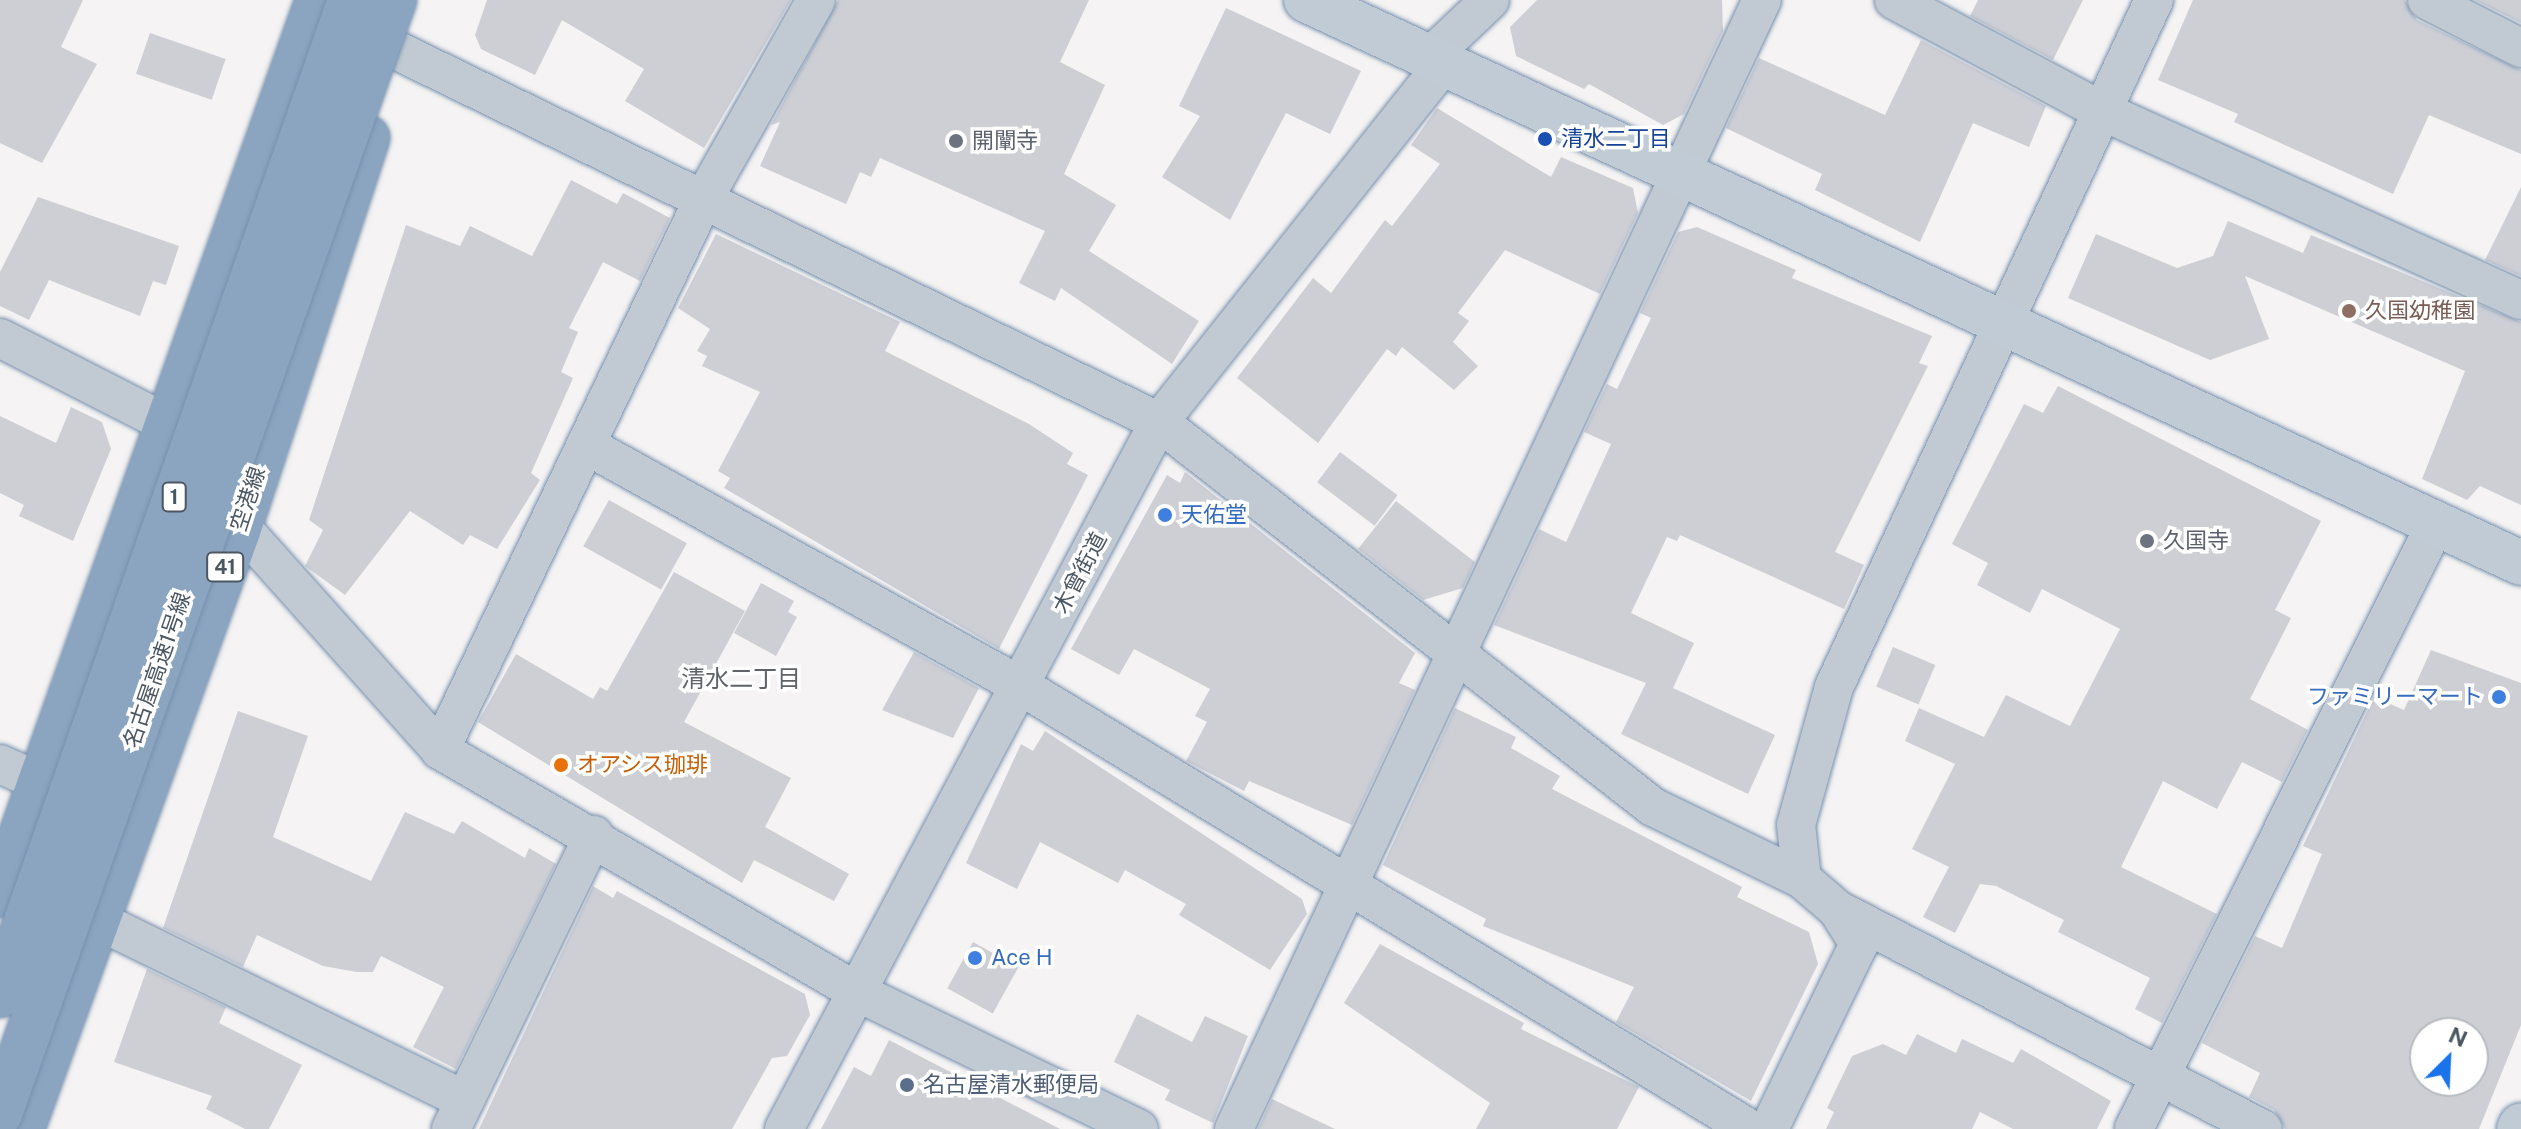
<!DOCTYPE html>
<meta charset="utf-8">
<style>
body{margin:0}
#map{position:relative;width:2521px;height:1129px;overflow:hidden;background:#f5f3f3;font-family:"Public Sans","Noto Sans JP",sans-serif}
div>[style]{position:absolute}
.building>*{inset:0;background:#cdcfd5;transform-origin:0 0}
.roads{filter:drop-shadow(0 0 2px #7690ad) drop-shadow(0 0 2px #7690ad)}
.street>*{height:38px;margin:-19px;padding:0 19px;transform-origin:19px;border-radius:19px;background:#c1cad2}
.secondary>*{height:44px;margin:-22px;padding:0 22px;transform-origin:22px;border-radius:22px;background:#c1cbd6}
.highway>*{height:44px;margin:-22px;padding:0 22px;transform-origin:22px;border-radius:22px;background:#8ba5c1}
.bridges{filter:drop-shadow(0 0 2px #7690ad) drop-shadow(0 0 2px #7690ad)}
.highway-bridge>*{height:44px;margin:-22px;padding:0 22px;transform-origin:22px;border-radius:22px;background:#8ba5c1}
.dots>*{width:22px;height:22px;translate:-50% -50%;box-sizing:border-box;border:4px solid #fff;border-radius:50%}
span{translate:-50% -50%;white-space:nowrap;text-align:center;line-height:1.15;-webkit-text-stroke:7px #fff;paint-order:stroke}
.shield-label span{padding:2px 6px;background:#fff;border:2px solid;border-radius:6px;-webkit-text-stroke-width:0}
.shield-label{font-size:20px;color:#4a5661;font-weight:700}
.transit-label{font-size:22px;color:#164399}
.left{translate:0 -50%;text-align:left}
.worship-label{font-size:22px;color:#5b616d}
.education-label{font-size:22px;color:#785e54}
.street-label{font-size:22px;color:#4a5661}
.shop-label{font-size:22px;color:#366cbe}
.right{translate:-100% -50%;text-align:right}
.food-label{font-size:22px;color:#c56008}
.service-label{font-size:22px;color:#4e5e75}
.neighbourhood-label{font-size:24px;color:#5f6368}
.north{position:absolute;left:2409px;top:1017px;width:80px;height:80px;box-sizing:border-box;background:#fff;border:2px solid #b7bbc0;border-radius:50%;rotate:24deg;font-size:22px;font-weight:700;line-height:32px;text-align:center;color:#4a5661}
.north::after{content:'';display:block;margin:auto;width:28px;height:36px;background:#1a73e8;clip-path:polygon(50% 0,100% 100%,50% 72%,0 100%)}
</style>
<div id="map">
<div class="building">
<div style="clip-path:polygon(0 0,83px 0,61px 47px,97px 64px,42px 163px,0 143px)"></div>
<div style="clip-path:polygon(487px 0,791px 0,704px 148px,625px 101px,644px 69px,562px 20px,535px 75px,481px 49px,475px 35px)"></div>
<div style="clip-path:polygon(838px 0,1089px 0,1060px 62px,1105px 85px,1064px 174px,1116px 205px,1089px 251px,1199px 321px,1172px 364px,1061px 288px,1055px 301px,1019px 283px,1045px 231px,880px 158px,871px 177px,860px 172px,846px 204px,760px 166px,780px 122px,771px 125px)"></div>
<div style="clip-path:polygon(1537px 0,1722px 0,1723px 31px,1684px 114px,1663px 125px,1589px 84px,1584px 89px,1516px 56px,1510px 27px)"></div>
<div style="clip-path:polygon(1978px 0,2083px 0,2053px 60px,1970px 16px)"></div>
<div style="clip-path:polygon(2193px 0,2405px 0,2417px 20px,2521px 70px,2521px 154px,2429px 115px,2393px 194px,2234px 122px,2238px 114px,2158px 80px)"></div>
<div style="clip-path:polygon(2475px 0,2521px 0,2521px 23px)"></div>
<div style="clip-path:polygon(1226px 8px,1361px 71px,1330px 134px,1286px 113px,1230px 220px,1162px 177px,1200px 116px,1179px 106px)"></div>
<div style="left:150px;top:33px;width:80px;height:43px;rotate:19deg"></div>
<div style="clip-path:polygon(1921px 40px,2046px 106px,2029px 147px,1973px 123px,1920px 242px,1815px 190px,1822px 174px,1726px 128px,1759px 58px,1885px 115px)"></div>
<div style="clip-path:polygon(1437px 108px,1551px 177px,1561px 157px,1633px 188px,1638px 213px,1600px 294px,1505px 250px,1458px 313px,1469px 321px,1453px 342px,1478px 366px,1454px 390px,1402px 347px,1396px 356px,1387px 349px,1318px 443px,1237px 378px,1313px 278px,1331px 293px,1385px 220px,1392px 226px,1440px 164px,1411px 145px)"></div>
<div style="clip-path:polygon(571px 180px,617px 204px,623px 193px,670px 218px,640px 281px,603px 262px,569px 328px,578px 332px,561px 372px,573px 378px,531px 473px,540px 480px,497px 549px,470px 535px,463px 545px,410px 511px,345px 595px,305px 566px,323px 530px,309px 520px,406px 225px,460px 246px,470px 226px,532px 256px)"></div>
<div style="clip-path:polygon(2521px 187px,2521px 276px,2485px 260px)"></div>
<div style="clip-path:polygon(38px 197px,179px 246px,166px 285px,153px 281px,140px 316px,49px 280px,29px 320px,0 306px,0 272px)"></div>
<div style="clip-path:polygon(2228px 221px,2303px 253px,2311px 235px,2521px 322px,2521px 505px,2480px 486px,2467px 500px,2422px 479px,2465px 371px,2245px 276px,2269px 339px,2210px 360px,2068px 298px,2096px 234px,2177px 268px,2213px 256px)"></div>
<div style="clip-path:polygon(1697px 227px,1796px 270px,1792px 278px,1932px 336px,1919px 363px,1928px 366px,1835px 552px,1864px 565px,1844px 609px,1680px 535px,1677px 541px,1667px 537px,1631px 613px,1694px 643px,1673px 688px,1775px 735px,1748px 794px,1621px 734px,1646px 683px,1494px 625px,1539px 529px,1566px 542px,1611px 444px,1584px 432px,1607px 384px,1617px 389px,1651px 318px,1640px 313px,1678px 232px)"></div>
<div style="clip-path:polygon(716px 234px,900px 322px,885px 351px,1029px 424px,1073px 453px,1067px 464px,1088px 475px,999px 649px,724px 488px,730px 478px,718px 471px,760px 392px,702px 366px,707px 356px,697px 351px,710px 329px,678px 308px)"></div>
<div style="clip-path:polygon(2058px 386px,2321px 521px,2275px 610px,2291px 618px,2250px 699px,2308px 730px,2282px 782px,2242px 762px,2217px 809px,2163px 781px,2121px 867px,2217px 914px,2162px 1023px,2135px 1009px,2150px 978px,2058px 932px,2064px 920px,1996px 886px,1980px 884px,1955px 933px,1923px 917px,1949px 867px,1912px 849px,1955px 764px,1905px 741px,1919px 708px,1984px 737px,2006px 695px,2070px 726px,2120px 629px,2042px 589px,2030px 613px,1977px 585px,1988px 563px,1952px 544px,2024px 404px,2043px 413px)"></div>
<div style="clip-path:polygon(71px 407px,102px 422px,111px 449px,73px 541px,19px 516px,24px 505px,0 493px,0 416px,56px 443px)"></div>
<div style="left:1340px;top:452px;width:72px;height:38px;rotate:37deg"></div>
<div style="clip-path:polygon(1185px 472px,1415px 653px,1399px 683px,1415px 690px,1352px 825px,1249px 781px,1244px 791px,1186px 761px,1207px 722px,1195px 716px,1210px 689px,1134px 649px,1119px 675px,1071px 649px,1167px 475px,1180px 483px)"></div>
<div style="left:609px;top:500px;width:89px;height:53px;rotate:29deg"></div>
<div style="clip-path:polygon(1396px 501px,1475px 562px,1463px 588px,1423px 600px,1358px 549px)"></div>
<div style="clip-path:polygon(674px 572px,745px 611px,684px 722px,791px 778px,765px 827px,849px 874px,834px 901px,754px 860px,742px 883px,478px 722px,516px 654px,593px 699px,600px 687px,607px 691px)"></div>
<div style="clip-path:polygon(761px 583px,794px 601px,788px 612px,797px 617px,776px 656px,734px 633px)"></div>
<div style="left:1893px;top:647px;width:46px;height:43px;rotate:23deg"></div>
<div style="clip-path:polygon(evenodd,2431px 650px,2521px 683px,2521px 1025px,2479px 1129px,2285px 1129px,2274px 1110px,2249px 1097px,2260px 1073px,2202px 1043px,2255px 936px,2282px 948px,2322px 854px,2303px 846px,2374px 697px,2404px 710px,2431px 650px,2425px 1033px,2473px 1033px,2473px 1081px,2425px 1081px,2425px 1033px)"></div>
<div style="clip-path:polygon(914px 652px,979px 688px,953px 738px,882px 710px)"></div>
<div style="clip-path:polygon(1455px 708px,1516px 737px,1511px 748px,1560px 776px,1552px 789px,1742px 887px,1737px 897px,1809px 932px,1818px 964px,1751px 1101px,1616px 1022px,1634px 987px,1483px 926px,1486px 919px,1383px 865px)"></div>
<div style="clip-path:polygon(238px 711px,308px 736px,273px 837px,371px 881px,405px 812px,454px 834px,462px 821px,525px 858px,529px 848px,556px 864px,456px 1069px,413px 1047px,444px 987px,381px 956px,373px 972px,357px 972px,323px 966px,257px 935px,243px 967px,163px 928px)"></div>
<div style="clip-path:polygon(1045px 731px,1302px 899px,1307px 914px,1270px 970px,1179px 915px,1186px 904px,1125px 870px,1118px 883px,1040px 842px,1017px 889px,966px 863px,1021px 744px,1033px 751px)"></div>
<div style="clip-path:polygon(593px 886px,613px 898px,617px 891px,805px 994px,810px 1015px,787px 1056px,772px 1058px,732px 1129px,479px 1129px)"></div>
<div style="left:973px;top:942px;width:52px;height:53px;rotate:29deg"></div>
<div style="clip-path:polygon(1380px 944px,1524px 1023px,1521px 1029px,1639px 1087px,1617px 1129px,1476px 1129px,1490px 1103px,1344px 1003px)"></div>
<div style="clip-path:polygon(147px 969px,226px 1007px,219px 1023px,302px 1065px,269px 1129px,245px 1129px,206px 1109px,212px 1096px,114px 1062px)"></div>
<div style="clip-path:polygon(1137px 1014px,1192px 1042px,1205px 1016px,1248px 1036px,1213px 1123px,1165px 1100px,1170px 1090px,1114px 1062px)"></div>
<div style="clip-path:polygon(1917px 1034px,1956px 1053px,1962px 1039px,2013px 1063px,2021px 1049px,2111px 1101px,2097px 1129px,2013px 1129px,1980px 1112px,1972px 1129px,1826px 1129px,1834px 1112px,1827px 1108px,1852px 1056px,1883px 1044px,1906px 1055px)"></div>
<div style="clip-path:polygon(889px 1040px,1060px 1129px,821px 1129px,854px 1067px,871px 1076px)"></div>
<div style="clip-path:polygon(1272px 1099px,1335px 1129px,1258px 1129px)"></div>
</div>
<div class="roads">
<div class="street">
<div style="left:1894px;top:0;width:236px;rotate:28.1deg"></div>
<div style="left:2102px;top:111px;width:460px;rotate:24.3deg"></div>
<div style="left:2427px;top:0;width:106px;rotate:27.1deg"></div>
<div style="left:396px;top:50px;width:849px;rotate:25.99deg"></div>
<div style="left:1159px;top:422px;width:626px;rotate:37.93deg"></div>
<div style="left:1653px;top:807px;width:165px;rotate:25.8deg"></div>
<div style="left:1802px;top:879px;width:48px;rotate:40.7deg"></div>
<div style="left:1838px;top:910px;width:478px;rotate:27.3deg"></div>
<div style="left:1431px;top:56px;width:81px;rotate:-43.5deg"></div>
<div style="left:0;top:338px;width:193px;rotate:27.1deg"></div>
<div style="left:172px;top:426px;width:23px;rotate:59deg"></div>
<div style="left:586px;top:445px;width:497px;rotate:29deg"></div>
<div style="left:1021px;top:686px;width:853px;rotate:31.29deg"></div>
<div style="left:224px;top:508px;width:324px;rotate:48.2deg"></div>
<div style="left:440px;top:750px;width:484px;rotate:30.1deg"></div>
<div style="left:859px;top:993px;width:311px;rotate:25.9deg"></div>
<div style="left:440px;top:750px;width:612px;rotate:-64.44deg"></div>
<div style="left:704px;top:198px;width:227px;rotate:-60.5deg"></div>
<div style="left:0;top:764px;width:42px;rotate:24.1deg"></div>
<div style="left:1802px;top:879px;width:54px;rotate:-96.3deg"></div>
<div style="left:1796px;top:825px;width:143px;rotate:-74.6deg"></div>
<div style="left:1834px;top:687px;width:758px;rotate:-65.02deg"></div>
<div style="left:93px;top:918px;width:414px;rotate:26.1deg"></div>
<div style="left:451px;top:1129px;width:327px;rotate:-64.1deg"></div>
<div style="left:784px;top:1129px;width:800px;rotate:-62.06deg"></div>
<div style="left:1159px;top:422px;width:460px;rotate:-51.5deg"></div>
<div style="left:1234px;top:1129px;width:1246px;rotate:-64.94deg"></div>
<div style="left:1769px;top:1129px;width:206px;rotate:-64.1deg"></div>
<div style="left:1859px;top:944px;width:40px;rotate:-122deg"></div>
<div style="left:2134px;top:1129px;width:675px;rotate:-63.51deg"></div>
</div>
<div class="secondary">
<div style="left:1306px;top:0;width:1339px;rotate:24.86deg"></div>
<div style="left:2519px;top:1129px;width:4px;rotate:-63deg"></div>
</div>
<div class="highway">
<div style="left:0;top:895px;width:950px;rotate:-70.44deg"></div>
<div style="left:22px;top:1129px;width:636px;rotate:-70.14deg"></div>
<div style="left:238px;top:531px;width:414px;rotate:-71.8deg"></div>
</div>
</div>
<div class="bridges">
<div class="highway-bridge">
<div style="left:0;top:995px;width:1055px;rotate:-70.62deg"></div>
<div style="left:0;top:1114px;width:1182px;rotate:-70.52deg"></div>
</div>
</div>
<div class="dots">
<div style="left:1545px;top:139px;background:#1a4fb4"></div>
<div style="left:956px;top:141px;background:#6b7280"></div>
<div style="left:2349px;top:311px;background:#8d6e63"></div>
<div style="left:1165px;top:515px;background:#3f7fe0"></div>
<div style="left:2147px;top:541px;background:#6b7280"></div>
<div style="left:2499px;top:697px;background:#3f7fe0"></div>
<div style="left:561px;top:765px;background:#e8710a"></div>
<div style="left:975px;top:958px;background:#3f7fe0"></div>
<div style="left:907px;top:1085px;background:#5c6f8a"></div>
</div>
<div class="shield-label">
<span style="left:174px;top:497px">1</span>
<span style="left:225px;top:567px">41</span>
</div>
<div class="transit-label">
<span class="left" style="left:1561px;top:139px">清水二丁目</span>
</div>
<div class="worship-label">
<span class="left" style="left:972px;top:141px">開闡寺</span>
<span class="left" style="left:2163px;top:541px">久国寺</span>
</div>
<div class="education-label">
<span class="left" style="left:2365px;top:311px">久国幼稚園</span>
</div>
<div class="street-label">
<span style="left:248px;top:499px;rotate:-72deg">空港線</span>
<span style="left:1080px;top:573px;rotate:-62deg">木曾街道</span>
<span style="left:157px;top:670px;rotate:-71deg">名古屋高速1号線</span>
</div>
<div class="shop-label">
<span class="left" style="left:1181px;top:515px">天佑堂</span>
<span class="right" style="left:2483px;top:697px">ファミリーマート</span>
<span class="left" style="left:991px;top:958px">Ace H</span>
</div>
<div class="food-label">
<span class="left" style="left:577px;top:765px">オアシス珈琲</span>
</div>
<div class="service-label">
<span class="left" style="left:923px;top:1085px">名古屋清水郵便局</span>
</div>
<div class="neighbourhood-label">
<span style="left:741px;top:679px">清水二丁目</span>
</div>
<div class="north">N</div>
</div>
